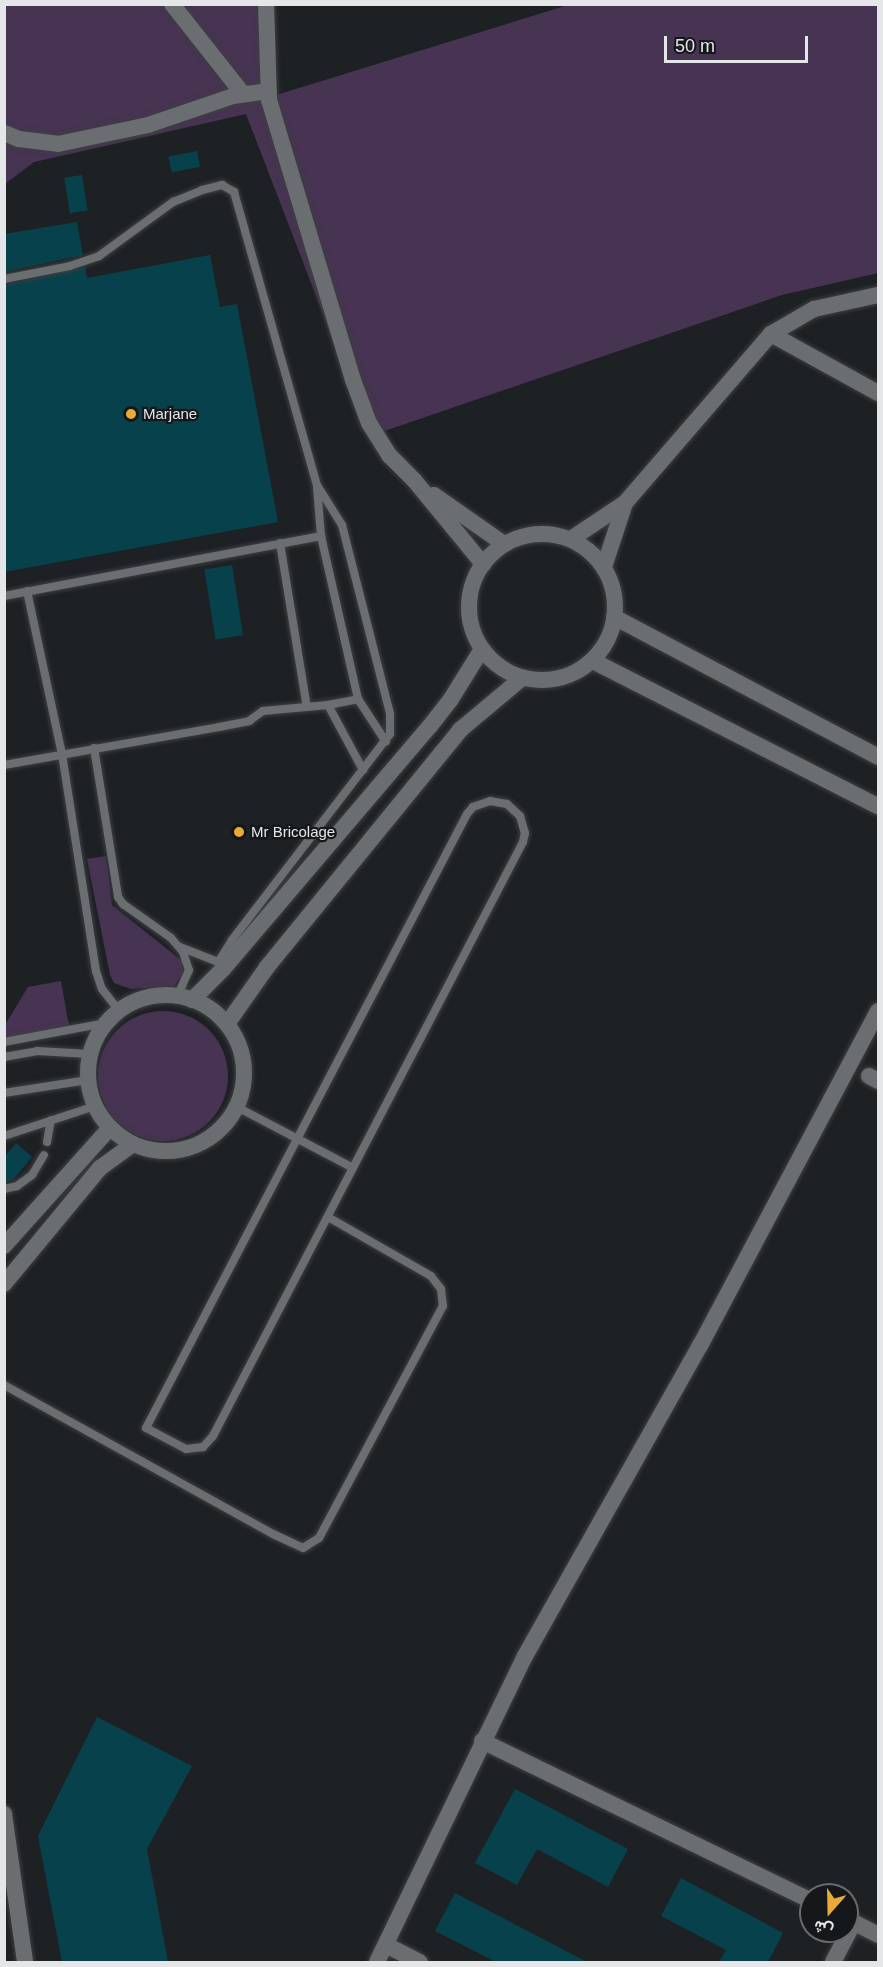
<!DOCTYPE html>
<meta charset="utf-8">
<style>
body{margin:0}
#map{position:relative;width:883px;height:1967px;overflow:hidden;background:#1e2123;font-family:Helvetica,Vazirmatn,sans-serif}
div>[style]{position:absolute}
.green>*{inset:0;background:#473352}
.round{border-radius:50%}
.building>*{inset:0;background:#07424c;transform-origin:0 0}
.roads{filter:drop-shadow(0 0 2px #3d3f42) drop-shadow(0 0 2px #3d3f42)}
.service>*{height:8px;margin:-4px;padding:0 4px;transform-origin:4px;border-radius:4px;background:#6b6e71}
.minor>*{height:16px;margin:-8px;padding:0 8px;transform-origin:8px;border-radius:8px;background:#6b6e71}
.minor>.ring{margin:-8px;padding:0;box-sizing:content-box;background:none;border:16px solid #6b6e71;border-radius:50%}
.dots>*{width:16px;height:16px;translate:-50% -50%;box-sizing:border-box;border:3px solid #15181a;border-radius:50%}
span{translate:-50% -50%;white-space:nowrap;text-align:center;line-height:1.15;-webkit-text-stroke:4.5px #15181a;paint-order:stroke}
.poi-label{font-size:15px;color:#e4e6e8}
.left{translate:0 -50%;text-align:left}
.frame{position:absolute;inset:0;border:6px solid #e4e6e8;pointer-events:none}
.north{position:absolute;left:799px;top:1883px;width:60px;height:60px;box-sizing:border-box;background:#15181a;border:2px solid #686a6c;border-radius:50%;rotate:200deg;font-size:16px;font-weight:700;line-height:24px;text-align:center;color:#e4e6e8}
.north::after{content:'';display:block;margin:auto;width:21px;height:27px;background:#e8ab37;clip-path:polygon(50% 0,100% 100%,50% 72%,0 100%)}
.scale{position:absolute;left:664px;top:36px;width:144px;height:27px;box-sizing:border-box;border:3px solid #e4e6e8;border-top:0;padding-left:8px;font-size:18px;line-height:21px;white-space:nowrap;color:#e4e6e8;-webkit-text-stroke:4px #15181a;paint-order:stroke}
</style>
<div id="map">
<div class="green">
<div style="clip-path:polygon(5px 5px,259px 5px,273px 96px,568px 5px,878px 5px,878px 273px,782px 295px,370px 436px,246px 114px,34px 162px,5px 184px)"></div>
<div style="clip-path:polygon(106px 856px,112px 905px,182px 961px,183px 973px,174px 986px,131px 989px,114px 983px,110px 975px,87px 859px)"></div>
<div style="clip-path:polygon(61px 981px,69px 1026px,5px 1038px,5px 1025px,28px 987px)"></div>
<div class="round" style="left:98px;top:1011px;width:130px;height:130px"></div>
</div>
<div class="building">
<div style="left:197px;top:151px;width:16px;height:29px;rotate:79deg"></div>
<div style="left:82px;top:175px;width:36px;height:18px;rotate:81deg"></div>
<div style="clip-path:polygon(77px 222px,83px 255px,4px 272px,4px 234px)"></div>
<div style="clip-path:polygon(210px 255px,220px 307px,237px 304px,278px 522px,4px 572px,4px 285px,85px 267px,87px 278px)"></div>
<div style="left:232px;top:565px;width:71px;height:28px;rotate:81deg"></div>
<div style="clip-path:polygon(16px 1143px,32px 1157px,13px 1180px,4px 1182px,4px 1157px)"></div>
<div style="clip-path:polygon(97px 1717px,192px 1766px,147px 1849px,168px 1962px,62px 1962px,38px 1836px)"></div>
<div style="clip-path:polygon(515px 1789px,628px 1849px,608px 1887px,537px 1849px,517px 1885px,475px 1863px)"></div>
<div style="clip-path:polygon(681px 1878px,783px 1933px,768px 1962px,719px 1962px,726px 1950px,661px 1916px)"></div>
<div style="clip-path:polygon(455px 1893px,587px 1962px,496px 1962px,435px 1931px)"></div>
</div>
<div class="roads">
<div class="service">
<div style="left:4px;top:279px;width:67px;rotate:-11.1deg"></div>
<div style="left:70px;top:266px;width:31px;rotate:-19deg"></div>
<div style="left:99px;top:256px;width:92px;rotate:-36.1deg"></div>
<div style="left:173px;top:202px;width:31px;rotate:-22deg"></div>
<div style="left:202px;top:190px;width:21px;rotate:-14deg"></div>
<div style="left:222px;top:185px;width:14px;rotate:30deg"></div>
<div style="left:234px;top:192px;width:305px;rotate:74.2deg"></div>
<div style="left:317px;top:485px;width:47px;rotate:58deg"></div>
<div style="left:342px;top:525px;width:195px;rotate:75.7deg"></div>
<div style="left:390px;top:714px;width:20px;rotate:90deg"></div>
<div style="left:390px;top:734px;width:260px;rotate:127.5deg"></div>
<div style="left:232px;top:940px;width:26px;rotate:122deg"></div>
<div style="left:218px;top:962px;width:9px;rotate:54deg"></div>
<div style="left:317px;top:487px;width:49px;rotate:85.3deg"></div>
<div style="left:321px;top:536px;width:167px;rotate:77.2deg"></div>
<div style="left:358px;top:699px;width:51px;rotate:56.9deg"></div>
<div style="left:280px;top:543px;width:166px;rotate:80.7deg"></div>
<div style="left:27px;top:591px;width:167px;rotate:77.9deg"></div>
<div style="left:62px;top:754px;width:220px;rotate:81.1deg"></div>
<div style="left:96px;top:971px;width:19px;rotate:72deg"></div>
<div style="left:102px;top:989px;width:28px;rotate:52deg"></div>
<div style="left:4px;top:596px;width:323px;rotate:-10.7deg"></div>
<div style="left:328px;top:705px;width:74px;rotate:61.7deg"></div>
<div style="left:94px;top:748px;width:151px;rotate:80.8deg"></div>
<div style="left:118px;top:897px;width:9px;rotate:54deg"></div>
<div style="left:123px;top:904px;width:59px;rotate:35.3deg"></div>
<div style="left:171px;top:938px;width:18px;rotate:49deg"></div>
<div style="left:183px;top:952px;width:19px;rotate:72deg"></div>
<div style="left:189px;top:970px;width:30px;rotate:114deg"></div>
<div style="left:4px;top:765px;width:218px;rotate:-10deg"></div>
<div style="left:219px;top:727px;width:31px;rotate:-11deg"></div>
<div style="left:249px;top:721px;width:17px;rotate:-36deg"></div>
<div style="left:263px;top:711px;width:65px;rotate:-5.3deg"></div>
<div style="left:328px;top:705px;width:31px;rotate:-11deg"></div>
<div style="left:490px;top:801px;width:17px;rotate:10deg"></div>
<div style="left:507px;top:804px;width:18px;rotate:43deg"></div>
<div style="left:520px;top:816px;width:18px;rotate:74deg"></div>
<div style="left:525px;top:833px;width:9px;rotate:103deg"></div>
<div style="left:523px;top:842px;width:670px;rotate:117.56deg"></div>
<div style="left:213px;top:1436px;width:15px;rotate:132deg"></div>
<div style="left:203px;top:1447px;width:17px;rotate:173deg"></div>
<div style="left:186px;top:1449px;width:45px;rotate:-152.3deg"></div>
<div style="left:146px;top:1428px;width:693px;rotate:-62.4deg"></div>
<div style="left:467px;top:814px;width:9px;rotate:-49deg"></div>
<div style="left:473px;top:807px;width:18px;rotate:-19deg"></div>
<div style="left:180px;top:947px;width:41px;rotate:21.5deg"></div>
<div style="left:4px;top:1042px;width:104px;rotate:-10.6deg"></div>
<div style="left:4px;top:1057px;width:34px;rotate:-10deg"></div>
<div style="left:37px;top:1051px;width:53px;rotate:3.2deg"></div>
<div style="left:4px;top:1093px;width:85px;rotate:-8.8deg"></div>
<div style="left:237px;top:1107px;width:131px;rotate:27.7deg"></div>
<div style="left:4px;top:1136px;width:96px;rotate:-18.2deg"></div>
<div style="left:47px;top:1142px;width:22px;rotate:-80deg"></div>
<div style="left:4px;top:1189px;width:13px;rotate:-13deg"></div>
<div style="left:17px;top:1186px;width:19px;rotate:-36deg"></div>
<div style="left:32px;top:1175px;width:23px;rotate:-59deg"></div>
<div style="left:4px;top:1385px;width:308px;rotate:29deg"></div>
<div style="left:273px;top:1534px;width:33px;rotate:25deg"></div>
<div style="left:303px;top:1548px;width:19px;rotate:-32deg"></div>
<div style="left:319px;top:1538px;width:263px;rotate:-61.9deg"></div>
<div style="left:443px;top:1306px;width:17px;rotate:-97deg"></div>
<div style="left:441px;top:1289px;width:16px;rotate:-128deg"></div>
<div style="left:431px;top:1276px;width:119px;rotate:-150.2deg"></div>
</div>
<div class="minor">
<div style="left:172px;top:4px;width:115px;rotate:51.7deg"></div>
<div style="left:266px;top:4px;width:96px;rotate:88.2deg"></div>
<div style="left:269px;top:100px;width:292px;rotate:73.3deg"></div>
<div style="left:353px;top:380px;width:46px;rotate:69.6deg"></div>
<div style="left:369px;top:423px;width:39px;rotate:58deg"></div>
<div style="left:390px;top:456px;width:34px;rotate:45deg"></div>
<div style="left:414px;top:480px;width:109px;rotate:50.6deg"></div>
<div style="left:4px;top:133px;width:16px;rotate:22deg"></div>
<div style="left:19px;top:139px;width:39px;rotate:7deg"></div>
<div style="left:58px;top:144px;width:92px;rotate:-11.9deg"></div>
<div style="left:148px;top:125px;width:90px;rotate:-18.8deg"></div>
<div style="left:233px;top:96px;width:36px;rotate:-8deg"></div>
<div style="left:771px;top:334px;width:122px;rotate:28.9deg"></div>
<div style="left:434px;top:495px;width:85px;rotate:35deg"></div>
<div class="ring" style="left:469px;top:534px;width:130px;height:130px"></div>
<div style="left:571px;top:539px;width:65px;rotate:-33.7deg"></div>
<div style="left:625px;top:503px;width:223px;rotate:-49.2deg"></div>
<div style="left:771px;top:334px;width:50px;rotate:-30.2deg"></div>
<div style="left:814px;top:309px;width:66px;rotate:-12.3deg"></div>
<div style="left:604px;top:567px;width:67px;rotate:-71.8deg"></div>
<div style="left:614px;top:617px;width:299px;rotate:27.9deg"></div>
<div style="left:593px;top:661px;width:320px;rotate:27deg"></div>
<div class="ring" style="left:88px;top:995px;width:140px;height:140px"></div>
<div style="left:192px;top:1000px;width:44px;rotate:-45deg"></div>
<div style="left:223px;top:969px;width:319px;rotate:-49.6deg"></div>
<div style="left:430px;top:726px;width:34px;rotate:-52deg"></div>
<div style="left:451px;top:699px;width:59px;rotate:-58.2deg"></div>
<div style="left:227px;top:1024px;width:70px;rotate:-54.9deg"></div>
<div style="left:267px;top:967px;width:306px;rotate:-50.8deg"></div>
<div style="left:460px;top:730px;width:81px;rotate:-40deg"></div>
<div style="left:869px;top:1076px;width:10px;rotate:29deg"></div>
<div style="left:4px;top:1246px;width:159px;rotate:-48.1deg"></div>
<div style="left:4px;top:1284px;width:151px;rotate:-50.4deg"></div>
<div style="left:100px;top:1168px;width:41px;rotate:-36deg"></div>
<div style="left:482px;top:1741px;width:366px;rotate:25.9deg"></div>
<div style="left:4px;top:1814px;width:149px;rotate:81.9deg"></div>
<div style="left:847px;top:1919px;width:35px;rotate:27deg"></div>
<div style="left:386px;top:1945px;width:38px;rotate:27deg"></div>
<div style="left:377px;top:1962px;width:340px;rotate:-64.2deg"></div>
<div style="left:525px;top:1656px;width:358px;rotate:-60.6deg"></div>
<div style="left:701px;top:1344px;width:377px;rotate:-62deg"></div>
<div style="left:833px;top:1962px;width:45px;rotate:-62.3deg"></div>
</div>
</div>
<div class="dots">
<div style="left:131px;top:414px;background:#e8ab37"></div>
<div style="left:239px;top:832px;background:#e8ab37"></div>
</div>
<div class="poi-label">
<span class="left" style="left:143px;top:414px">Marjane</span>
<span class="left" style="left:251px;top:832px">Mr Bricolage</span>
</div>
<div class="frame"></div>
<div class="north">ش</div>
<div class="scale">50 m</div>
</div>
